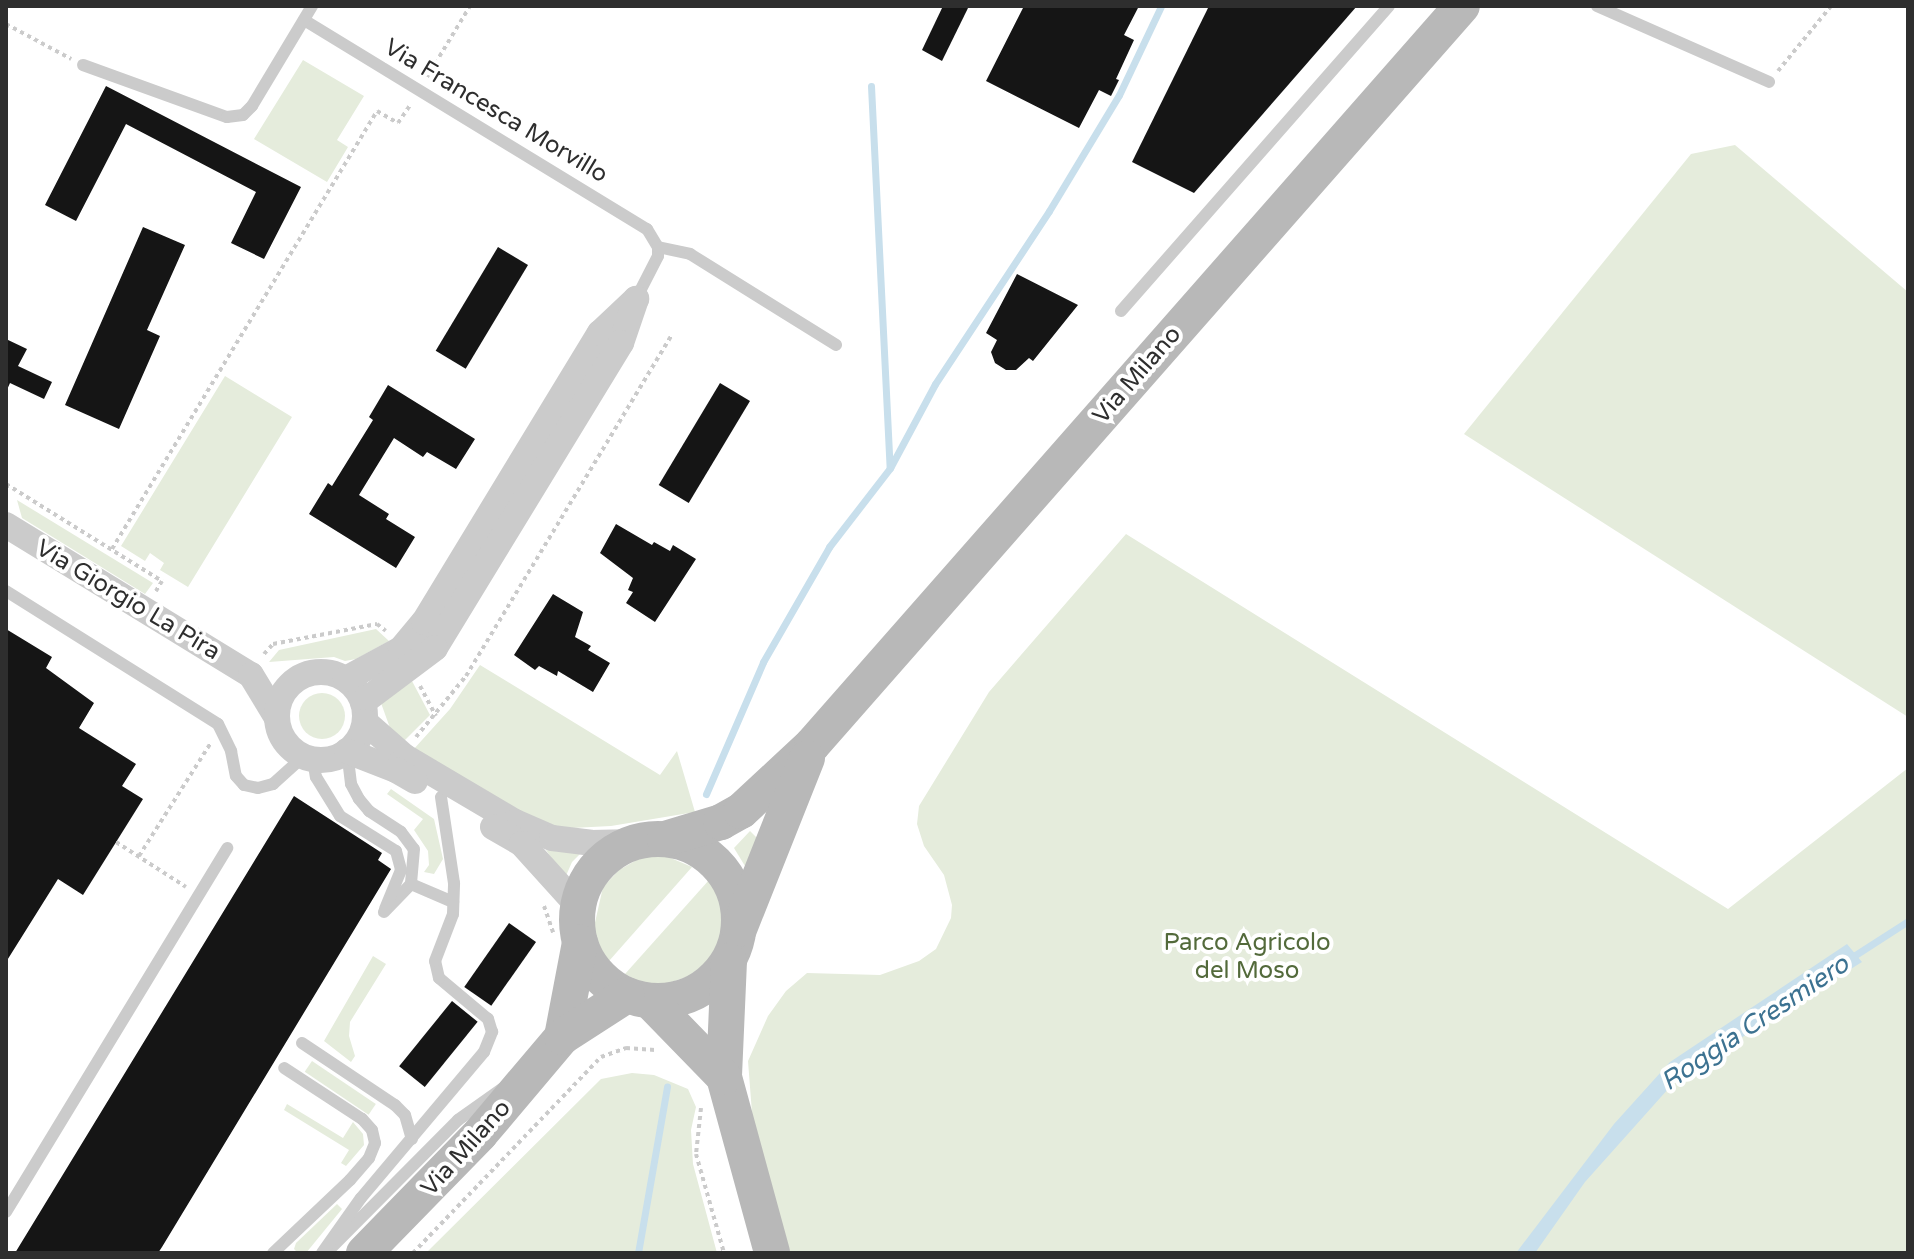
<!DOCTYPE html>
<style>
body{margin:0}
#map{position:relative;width:1914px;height:1259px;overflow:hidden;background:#fff;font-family:"Varela Round",sans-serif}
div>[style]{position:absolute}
.green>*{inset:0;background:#e5ecdc;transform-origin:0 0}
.round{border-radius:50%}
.water>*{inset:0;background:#c8dfec}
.stream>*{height:7px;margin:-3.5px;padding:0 3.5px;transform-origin:3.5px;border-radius:3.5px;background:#c8dfec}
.building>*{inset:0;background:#151515;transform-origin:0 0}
.path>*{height:4px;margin-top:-2px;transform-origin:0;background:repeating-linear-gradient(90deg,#cbcbcb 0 4px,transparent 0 8px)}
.service>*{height:12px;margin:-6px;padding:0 6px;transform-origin:6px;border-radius:6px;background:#cbcbcb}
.minor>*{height:26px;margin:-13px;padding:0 13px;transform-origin:13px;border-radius:13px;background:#cbcbcb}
.minor>.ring{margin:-13px;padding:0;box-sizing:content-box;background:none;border:26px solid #cbcbcb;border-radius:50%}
.secondary>*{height:36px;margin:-18px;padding:0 18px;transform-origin:18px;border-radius:18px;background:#b8b8b8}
.secondary>.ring{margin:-18px;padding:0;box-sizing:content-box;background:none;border:36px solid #b8b8b8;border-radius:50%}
span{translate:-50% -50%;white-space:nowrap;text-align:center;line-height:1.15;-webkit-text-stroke:8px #fff;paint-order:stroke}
.street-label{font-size:24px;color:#2e2e2e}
.park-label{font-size:24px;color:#536a3b}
.water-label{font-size:26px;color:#3c7291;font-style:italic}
.frame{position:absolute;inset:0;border:8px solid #2e2e2e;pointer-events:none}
</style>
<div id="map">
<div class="green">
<div style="clip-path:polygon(303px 60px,364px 96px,337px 140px,348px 147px,327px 182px,254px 139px)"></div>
<div style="clip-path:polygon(1735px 145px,1908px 292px,1908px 717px,1464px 434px,1691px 154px)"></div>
<div style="clip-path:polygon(225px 376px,292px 417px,188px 587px,160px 570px,164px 563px,150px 553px,145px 561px,121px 546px)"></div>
<div style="clip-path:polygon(17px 500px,153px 583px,145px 594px,22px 518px)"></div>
<div style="clip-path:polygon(1126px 534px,1728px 909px,1908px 768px,1908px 1253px,775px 1253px,755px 1152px,748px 1061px,768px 1016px,786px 991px,807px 973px,880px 975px,919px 961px,936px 949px,951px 918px,952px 905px,944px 875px,924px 846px,917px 824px,919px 806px,989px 692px)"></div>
<div style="clip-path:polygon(376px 629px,389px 641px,356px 659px,345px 661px,334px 657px,269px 662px,279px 650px)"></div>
<div style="clip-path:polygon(480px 665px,660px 775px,677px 751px,695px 812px,611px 826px,552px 829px,413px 750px,450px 709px)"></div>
<div style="clip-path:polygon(412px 681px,430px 715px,403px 742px,390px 728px,381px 703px)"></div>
<div class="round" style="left:299px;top:693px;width:46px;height:46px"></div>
<div style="clip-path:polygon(391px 789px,434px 819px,443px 859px,434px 874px,424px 872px,429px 865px,428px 851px,414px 830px,423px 819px,387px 794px)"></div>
<div style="clip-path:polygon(750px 831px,759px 840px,748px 871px,734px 848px)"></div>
<div style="clip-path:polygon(546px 850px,563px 852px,583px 851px,572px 862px,565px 878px)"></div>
<div style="clip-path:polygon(666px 856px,692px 867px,609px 961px,601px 951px,594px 927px,603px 887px,619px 870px,642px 857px)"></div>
<div style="clip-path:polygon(709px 880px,720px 901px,723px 920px,721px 940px,708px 961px,689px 976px,663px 985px,642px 983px,625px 974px)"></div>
<div style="clip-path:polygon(373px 956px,386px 964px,350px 1022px,349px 1036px,355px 1056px,351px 1062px,324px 1041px)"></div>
<div style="left:312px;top:1061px;width:77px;height:13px;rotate:34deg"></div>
<div style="clip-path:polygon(632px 1073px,654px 1075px,688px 1089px,696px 1107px,691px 1130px,693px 1164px,717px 1253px,426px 1253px,601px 1079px)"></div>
<div style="clip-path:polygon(287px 1104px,343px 1138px,353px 1122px,363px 1134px,364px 1145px,346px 1166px,341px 1163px,349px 1150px,284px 1110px)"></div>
<div style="clip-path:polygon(337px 1204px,342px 1209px,306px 1253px,298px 1253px,294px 1249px,296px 1243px)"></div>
</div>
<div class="water">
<div style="clip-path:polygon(1847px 944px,1862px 962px,1693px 1068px,1669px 1088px,1585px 1182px,1535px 1253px,1516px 1253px,1614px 1124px,1670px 1062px)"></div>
</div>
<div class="stream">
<div style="left:871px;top:86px;width:382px;rotate:87.2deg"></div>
<div style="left:706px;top:794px;width:144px;rotate:-66.6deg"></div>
<div style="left:763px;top:662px;width:133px;rotate:-60.1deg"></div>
<div style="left:829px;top:547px;width:100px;rotate:-52.3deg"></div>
<div style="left:890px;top:468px;width:95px;rotate:-61.8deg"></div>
<div style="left:935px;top:384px;width:207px;rotate:-56.6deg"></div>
<div style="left:1049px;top:211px;width:135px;rotate:-58.9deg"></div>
<div style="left:1119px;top:95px;width:98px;rotate:-64.7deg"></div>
<div style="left:1849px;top:959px;width:70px;rotate:-32.8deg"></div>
<div style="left:638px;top:1253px;width:169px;rotate:-80.1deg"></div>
</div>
<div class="building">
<div style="clip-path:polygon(943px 6px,969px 6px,942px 61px,922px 50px)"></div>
<div style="clip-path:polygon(1024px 6px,1139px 6px,1124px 35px,1134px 40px,1116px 79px,1119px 80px,1111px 96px,1099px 90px,1079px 128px,986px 81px)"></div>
<div style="clip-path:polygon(1209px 6px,1357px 6px,1194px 193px,1132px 162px)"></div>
<div style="clip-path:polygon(106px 86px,301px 187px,264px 259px,231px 243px,256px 192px,126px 124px,76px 221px,45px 205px)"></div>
<div style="clip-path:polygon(143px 227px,185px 245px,147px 330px,160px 336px,119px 429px,65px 405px)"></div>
<div style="left:498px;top:247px;width:35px;height:121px;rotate:31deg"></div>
<div style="clip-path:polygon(1017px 274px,1078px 305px,1033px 361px,1029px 358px,1016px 370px,1006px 370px,995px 363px,991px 352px,997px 340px,986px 333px)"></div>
<div style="clip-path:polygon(6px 339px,27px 349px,18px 366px,52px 382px,44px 399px,10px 383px,6px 392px)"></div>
<div style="left:720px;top:383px;width:35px;height:119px;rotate:31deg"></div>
<div style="clip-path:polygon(388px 385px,475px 439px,456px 469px,427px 452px,423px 457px,394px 438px,359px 495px,389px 514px,386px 519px,415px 537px,396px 568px,309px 514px,328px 483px,332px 486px,373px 420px,369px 417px)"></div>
<div style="clip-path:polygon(616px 524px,652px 545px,654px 542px,670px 551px,673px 545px,696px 559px,655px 622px,626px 603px,633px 592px,628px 590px,633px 578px,600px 553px)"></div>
<div style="clip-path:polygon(553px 594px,583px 612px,575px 637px,591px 646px,588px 650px,610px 663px,593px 692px,558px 671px,557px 676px,539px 666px,535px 670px,514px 655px)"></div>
<div style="clip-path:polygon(6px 629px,52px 657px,46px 668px,94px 703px,79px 728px,136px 764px,122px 786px,143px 799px,83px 895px,58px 879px,6px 962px)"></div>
<div style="clip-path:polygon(294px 796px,382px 853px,378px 860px,391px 869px,162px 1247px,158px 1253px,15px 1253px)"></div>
<div style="left:509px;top:923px;width:33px;height:78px;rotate:35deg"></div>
<div style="left:452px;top:1001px;width:33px;height:84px;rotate:39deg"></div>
</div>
<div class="path">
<div style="left:6px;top:24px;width:74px;rotate:28.3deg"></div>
<div style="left:1778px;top:71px;width:84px;rotate:-50.8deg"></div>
<div style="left:427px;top:77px;width:83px;rotate:-58.8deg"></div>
<div style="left:6px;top:484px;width:184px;rotate:31.9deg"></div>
<div style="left:162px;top:581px;width:12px;rotate:121deg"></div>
<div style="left:112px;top:549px;width:512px;rotate:-58.83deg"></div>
<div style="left:377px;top:111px;width:24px;rotate:30deg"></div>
<div style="left:398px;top:123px;width:22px;rotate:-56deg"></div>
<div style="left:264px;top:654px;width:13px;rotate:-48deg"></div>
<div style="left:273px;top:644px;width:106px;rotate:-10.9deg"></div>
<div style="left:377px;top:624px;width:11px;rotate:38deg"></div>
<div style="left:420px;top:686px;width:34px;rotate:62deg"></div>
<div style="left:416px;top:737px;width:79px;rotate:-50.7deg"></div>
<div style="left:466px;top:676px;width:399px;rotate:-58.9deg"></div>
<div style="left:116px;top:842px;width:83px;rotate:32.7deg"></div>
<div style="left:139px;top:856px;width:133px;rotate:-57.6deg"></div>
<div style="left:544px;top:906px;width:28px;rotate:71deg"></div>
<div style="left:701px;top:1108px;width:46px;rotate:96.2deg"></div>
<div style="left:696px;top:1154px;width:103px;rotate:74.2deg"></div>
<div style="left:413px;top:1253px;width:272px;rotate:-46.2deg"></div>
<div style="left:601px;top:1057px;width:27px;rotate:-20deg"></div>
<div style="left:626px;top:1048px;width:29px;rotate:4deg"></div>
</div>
<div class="service">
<div style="left:1597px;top:6px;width:188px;rotate:23.8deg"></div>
<div style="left:304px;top:20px;width:402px;rotate:31.4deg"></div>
<div style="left:647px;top:229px;width:21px;rotate:59deg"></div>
<div style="left:658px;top:247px;width:9px;rotate:90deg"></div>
<div style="left:658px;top:256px;width:48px;rotate:117.1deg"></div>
<div style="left:83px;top:65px;width:153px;rotate:19.9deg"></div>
<div style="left:227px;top:117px;width:16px;rotate:-7deg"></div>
<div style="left:243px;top:115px;width:13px;rotate:-45deg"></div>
<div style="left:252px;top:106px;width:117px;rotate:-59deg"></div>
<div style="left:658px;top:247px;width:33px;rotate:12deg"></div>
<div style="left:690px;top:254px;width:172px;rotate:31.9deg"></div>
<div style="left:1121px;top:311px;width:406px;rotate:-48.7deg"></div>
<div style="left:6px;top:591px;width:250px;rotate:32.1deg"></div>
<div style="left:218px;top:724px;width:30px;rotate:64deg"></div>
<div style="left:231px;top:751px;width:25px;rotate:79deg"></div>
<div style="left:236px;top:776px;width:12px;rotate:48deg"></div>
<div style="left:244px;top:785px;width:14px;rotate:12deg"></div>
<div style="left:258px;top:788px;width:16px;rotate:-15deg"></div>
<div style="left:273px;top:784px;width:42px;rotate:-42.1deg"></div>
<div style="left:347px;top:751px;width:33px;rotate:83deg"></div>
<div style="left:351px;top:784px;width:17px;rotate:62deg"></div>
<div style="left:359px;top:799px;width:16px;rotate:50deg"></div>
<div style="left:369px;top:811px;width:38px;rotate:33deg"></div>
<div style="left:401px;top:832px;width:21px;rotate:53deg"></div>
<div style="left:414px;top:849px;width:35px;rotate:95deg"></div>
<div style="left:411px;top:884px;width:39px;rotate:134deg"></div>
<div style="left:313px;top:759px;width:18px;rotate:81deg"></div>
<div style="left:316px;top:777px;width:46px;rotate:58.4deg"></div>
<div style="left:340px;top:816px;width:66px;rotate:32deg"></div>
<div style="left:396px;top:851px;width:20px;rotate:75deg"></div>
<div style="left:401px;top:870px;width:42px;rotate:112.3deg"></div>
<div style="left:411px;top:884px;width:46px;rotate:23.2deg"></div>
<div style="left:302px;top:1043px;width:112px;rotate:33.7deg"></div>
<div style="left:395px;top:1105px;width:14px;rotate:45deg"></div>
<div style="left:405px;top:1115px;width:25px;rotate:74deg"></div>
<div style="left:6px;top:1212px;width:426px;rotate:-58.7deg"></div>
<div style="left:327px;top:1252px;width:186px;rotate:-45.2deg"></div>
<div style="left:458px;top:1120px;width:55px;rotate:-35.4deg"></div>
<div style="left:273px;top:1253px;width:106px;rotate:-43.5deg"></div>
<div style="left:350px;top:1180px;width:29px;rotate:-49deg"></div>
<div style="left:369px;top:1158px;width:16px;rotate:-68deg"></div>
<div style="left:375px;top:1143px;width:13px;rotate:-103deg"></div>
<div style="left:372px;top:1130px;width:15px;rotate:-132deg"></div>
<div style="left:362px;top:1119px;width:93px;rotate:-146.8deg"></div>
<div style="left:322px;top:1253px;width:67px;rotate:-54.7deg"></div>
<div style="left:361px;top:1198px;width:191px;rotate:-49.9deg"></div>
<div style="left:484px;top:1052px;width:22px;rotate:-68deg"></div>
<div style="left:492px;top:1032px;width:14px;rotate:-107deg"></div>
<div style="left:488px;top:1019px;width:64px;rotate:-140.1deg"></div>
<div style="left:439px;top:978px;width:17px;rotate:-103deg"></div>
<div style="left:435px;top:961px;width:50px;rotate:-69deg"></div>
<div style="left:453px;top:914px;width:31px;rotate:-88deg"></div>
<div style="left:454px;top:883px;width:87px;rotate:-98.6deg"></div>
</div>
<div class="minor">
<div style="left:6px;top:525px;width:287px;rotate:31.5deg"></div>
<div style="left:251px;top:675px;width:50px;rotate:58.8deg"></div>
<div class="ring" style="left:277px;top:672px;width:62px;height:62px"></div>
<div style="left:346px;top:679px;width:63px;rotate:-28.6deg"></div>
<div style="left:401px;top:649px;width:35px;rotate:-50deg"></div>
<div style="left:424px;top:622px;width:338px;rotate:-58.7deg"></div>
<div style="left:600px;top:333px;width:50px;rotate:-43.4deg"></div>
<div style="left:636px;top:299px;width:46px;rotate:108.8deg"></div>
<div style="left:621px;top:343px;width:357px;rotate:121.4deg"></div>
<div style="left:435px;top:648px;width:90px;rotate:143.1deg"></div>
<div style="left:365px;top:722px;width:53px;rotate:41.2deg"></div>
<div style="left:405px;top:757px;width:128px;rotate:30.6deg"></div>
<div style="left:515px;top:822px;width:40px;rotate:23.4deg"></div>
<div style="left:552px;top:838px;width:39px;rotate:7deg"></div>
<div style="left:591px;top:843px;width:45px;rotate:-1.3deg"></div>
<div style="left:347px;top:751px;width:53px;rotate:21.2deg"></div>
<div style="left:396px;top:770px;width:22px;rotate:30deg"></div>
<div style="left:493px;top:827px;width:34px;rotate:30deg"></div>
<div style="left:522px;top:844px;width:84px;rotate:47.9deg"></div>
</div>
<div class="secondary">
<div class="ring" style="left:577px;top:839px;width:126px;height:126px"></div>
<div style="left:665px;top:839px;width:59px;rotate:-16.9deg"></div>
<div style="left:721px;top:822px;width:23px;rotate:-29deg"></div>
<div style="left:741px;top:811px;width:97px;rotate:-42.9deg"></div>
<div style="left:812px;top:745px;width:984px;rotate:-48.67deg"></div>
<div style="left:739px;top:929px;width:184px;rotate:-68.3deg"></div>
<div style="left:729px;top:961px;width:116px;rotate:92.5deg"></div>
<div style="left:724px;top:1077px;width:182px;rotate:74.7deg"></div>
<div style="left:650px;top:1001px;width:106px;rotate:45.8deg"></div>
<div style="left:562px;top:1037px;width:96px;rotate:-79.2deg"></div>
<div style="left:364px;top:1253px;width:166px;rotate:-45.7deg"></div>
<div style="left:480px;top:1134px;width:127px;rotate:-49.8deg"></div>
<div style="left:562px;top:1037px;width:77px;rotate:-32.9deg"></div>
</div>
<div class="street-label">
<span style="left:496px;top:111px;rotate:31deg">Via Francesca Morvillo</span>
<span style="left:1137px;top:375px;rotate:-49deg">Via Milano</span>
<span style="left:128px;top:600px;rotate:31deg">Via Giorgio La Pira</span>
<span style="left:466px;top:1148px;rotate:-48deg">Via Milano</span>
</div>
<div class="park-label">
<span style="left:1247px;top:957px">Parco Agricolo<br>del Moso</span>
</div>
<div class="water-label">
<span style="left:1755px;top:1023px;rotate:-34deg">Roggia Cresmiero</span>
</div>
<div class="frame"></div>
</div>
